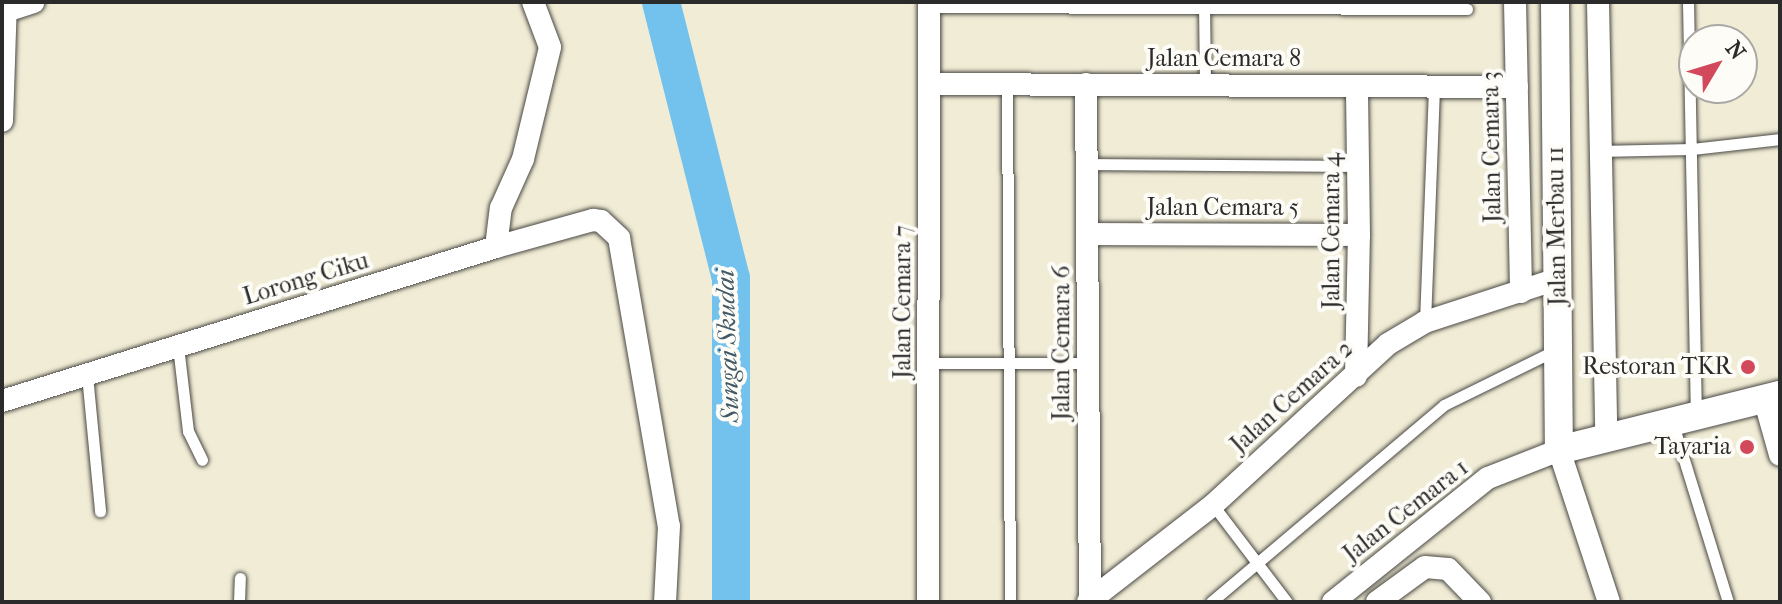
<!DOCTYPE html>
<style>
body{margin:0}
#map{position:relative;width:1782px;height:604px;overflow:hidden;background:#f1ecd5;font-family:"IM FELL French Canon",serif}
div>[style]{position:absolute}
.river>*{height:38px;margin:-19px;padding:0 19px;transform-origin:19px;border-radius:19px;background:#73c2ee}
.roads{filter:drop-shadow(0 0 2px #494844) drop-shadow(0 0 2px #494844)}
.service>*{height:11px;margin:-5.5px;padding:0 5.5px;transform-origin:5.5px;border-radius:5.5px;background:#fff}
.minor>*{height:22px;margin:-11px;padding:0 11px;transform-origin:11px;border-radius:11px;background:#fff}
.tertiary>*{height:28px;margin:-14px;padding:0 14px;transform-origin:14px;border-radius:14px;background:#fff}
.dots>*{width:22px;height:22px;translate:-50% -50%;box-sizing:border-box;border:4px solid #fdfcf7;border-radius:50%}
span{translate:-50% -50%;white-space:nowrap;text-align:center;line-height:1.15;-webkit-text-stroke:8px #fdfcf7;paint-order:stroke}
.street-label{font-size:24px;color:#2b2b2b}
.poi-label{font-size:24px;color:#2b2b2b}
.right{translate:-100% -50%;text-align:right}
.water-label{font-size:26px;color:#415866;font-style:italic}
.frame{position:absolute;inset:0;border:4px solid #2b2b2b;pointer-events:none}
.north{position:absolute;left:1678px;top:24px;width:80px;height:80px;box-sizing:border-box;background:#fdfcf7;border:2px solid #a9a8a5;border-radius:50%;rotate:52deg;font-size:22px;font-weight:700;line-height:32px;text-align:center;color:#2b2b2b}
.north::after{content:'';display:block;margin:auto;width:28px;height:36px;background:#d1495b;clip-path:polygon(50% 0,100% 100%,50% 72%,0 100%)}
</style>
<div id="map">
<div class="river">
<div style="left:661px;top:2px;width:285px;rotate:75.8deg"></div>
<div style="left:731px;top:278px;width:324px;rotate:90deg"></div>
</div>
<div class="roads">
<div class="service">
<div style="left:1204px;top:2px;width:83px;rotate:89.3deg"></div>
<div style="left:1688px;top:2px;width:411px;rotate:88.9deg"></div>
<div style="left:929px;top:7px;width:538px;rotate:0.21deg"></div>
<div style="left:1007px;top:84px;width:518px;rotate:89.67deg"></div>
<div style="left:1598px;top:151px;width:94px;rotate:-1.2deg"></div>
<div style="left:1692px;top:149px;width:89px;rotate:-6.5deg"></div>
<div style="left:1087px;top:164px;width:271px;rotate:0.4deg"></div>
<div style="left:1425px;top:322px;width:236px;rotate:-87.8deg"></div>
<div style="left:178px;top:346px;width:86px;rotate:83.3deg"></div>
<div style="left:188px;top:431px;width:32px;rotate:64deg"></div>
<div style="left:929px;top:363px;width:159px"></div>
<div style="left:87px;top:375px;width:137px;rotate:84.5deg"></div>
<div style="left:1672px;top:421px;width:189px;rotate:72.8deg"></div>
<div style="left:1213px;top:505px;width:122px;rotate:52.7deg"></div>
<div style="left:239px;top:602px;width:24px;rotate:-88deg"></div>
<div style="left:1211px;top:602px;width:305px;rotate:-40.2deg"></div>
<div style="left:1444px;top:405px;width:127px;rotate:-26.2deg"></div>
</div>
<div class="minor">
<div style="left:1515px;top:2px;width:290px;rotate:88.8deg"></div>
<div style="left:1598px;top:2px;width:435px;rotate:88.9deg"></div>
<div style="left:6px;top:11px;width:29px;rotate:-18deg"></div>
<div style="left:930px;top:84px;width:587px;rotate:0.29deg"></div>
<div style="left:1086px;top:84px;width:517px;rotate:89.56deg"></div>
<div style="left:2px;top:121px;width:119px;rotate:-88.1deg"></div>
<div style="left:1087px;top:234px;width:272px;rotate:0.2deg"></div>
<div style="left:496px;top:247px;width:39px;rotate:-83deg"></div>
<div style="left:501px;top:208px;width:54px;rotate:-65.8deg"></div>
<div style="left:523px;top:159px;width:115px;rotate:-76.4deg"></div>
<div style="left:550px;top:47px;width:48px;rotate:-110.7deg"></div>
<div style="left:1356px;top:376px;width:141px;rotate:-88.8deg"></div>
<div style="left:1359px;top:235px;width:149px;rotate:-90.8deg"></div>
<div style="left:1764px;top:398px;width:59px;rotate:74.3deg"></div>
<div style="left:2px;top:401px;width:517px;rotate:-17.31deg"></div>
<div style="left:496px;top:247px;width:101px;rotate:-15.6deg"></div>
<div style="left:593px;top:220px;width:8px;rotate:7deg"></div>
<div style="left:601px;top:221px;width:25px;rotate:43deg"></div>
<div style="left:619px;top:238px;width:292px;rotate:80.2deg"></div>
<div style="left:669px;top:526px;width:76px;rotate:93deg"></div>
<div style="left:928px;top:602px;width:600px;rotate:-89.9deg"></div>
<div style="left:1088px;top:602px;width:158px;rotate:-37.8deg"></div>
<div style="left:1213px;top:505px;width:238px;rotate:-42.6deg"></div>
<div style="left:1388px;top:344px;width:43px;rotate:-30.7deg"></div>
<div style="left:1425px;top:322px;width:139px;rotate:-18deg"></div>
<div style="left:1333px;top:602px;width:198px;rotate:-38.7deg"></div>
<div style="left:1488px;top:478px;width:76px;rotate:-21.5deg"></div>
<div style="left:1559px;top:450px;width:160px;rotate:71.8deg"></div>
<div style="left:1377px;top:602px;width:59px;rotate:-36.1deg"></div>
<div style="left:1425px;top:567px;width:23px;rotate:5deg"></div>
<div style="left:1448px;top:569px;width:46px;rotate:45.9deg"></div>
</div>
<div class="tertiary">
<div style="left:1555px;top:2px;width:448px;rotate:89.5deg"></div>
<div style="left:1559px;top:450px;width:228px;rotate:-14deg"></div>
</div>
</div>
<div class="dots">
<div style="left:1748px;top:367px;background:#d1495b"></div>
<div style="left:1747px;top:447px;background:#d1495b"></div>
</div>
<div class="street-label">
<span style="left:1224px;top:59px">Jalan Cemara 8</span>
<span style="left:1492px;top:147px;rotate:-91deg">Jalan Cemara 3</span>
<span style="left:1223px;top:208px">Jalan Cemara 5</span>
<span style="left:1557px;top:226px;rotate:-91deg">Jalan Merbau 11</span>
<span style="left:1332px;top:231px;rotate:-90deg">Jalan Cemara 4</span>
<span style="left:306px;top:279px;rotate:-17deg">Lorong Ciku</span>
<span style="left:903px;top:302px;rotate:-90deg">Jalan Cemara 7</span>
<span style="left:1062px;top:343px;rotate:-90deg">Jalan Cemara 6</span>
<span style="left:1292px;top:397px;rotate:-42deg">Jalan Cemara 2</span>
<span style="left:1406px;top:511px;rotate:-38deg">Jalan Cemara 1</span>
</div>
<div class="poi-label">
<span class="right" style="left:1732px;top:367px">Restoran TKR</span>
<span class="right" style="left:1731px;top:447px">Tayaria</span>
</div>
<div class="water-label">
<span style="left:728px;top:346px;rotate:-92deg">Sungai Skudai</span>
</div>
<div class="frame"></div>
<div class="north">N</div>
</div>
